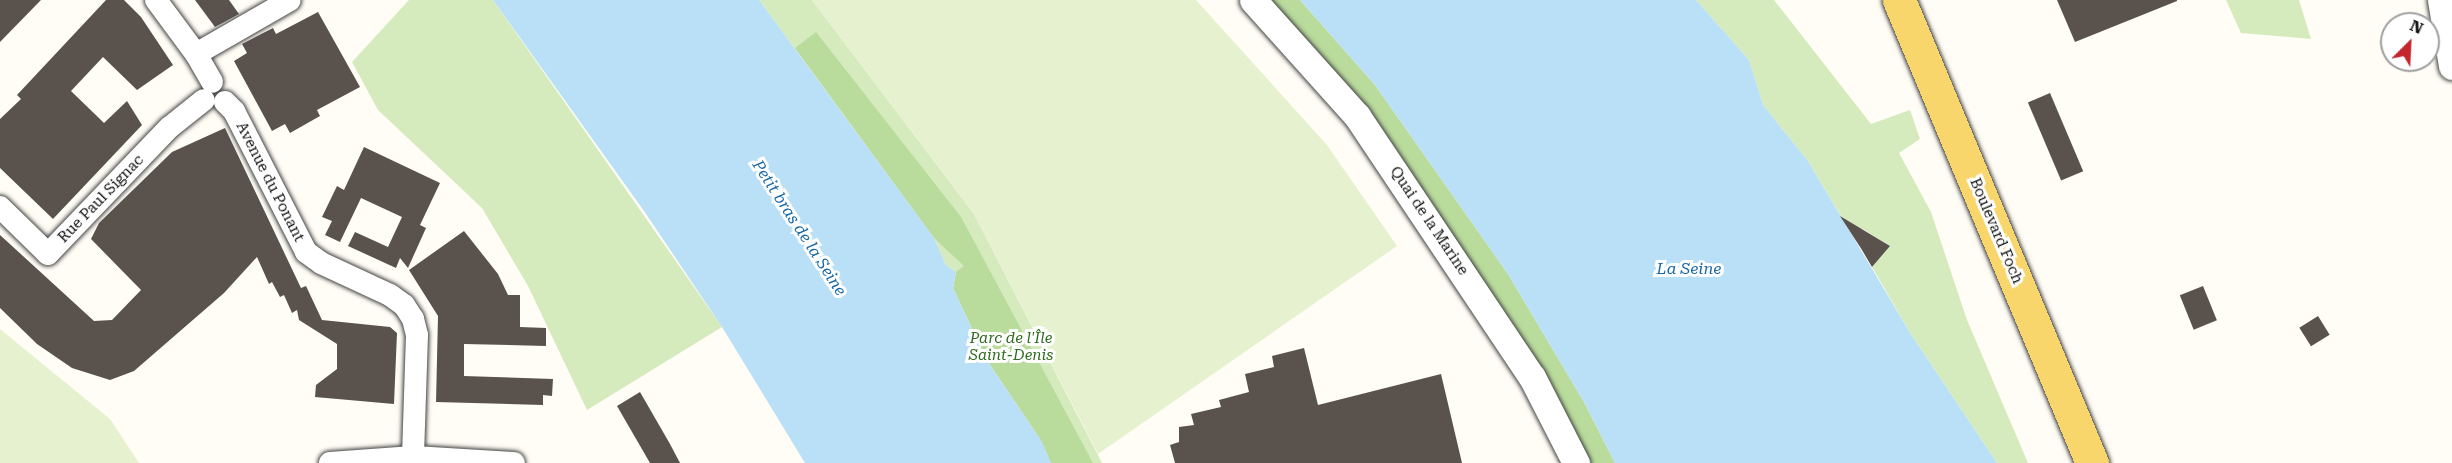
<!DOCTYPE html>
<meta charset="utf-8">
<style>
body{margin:0}
#map{position:relative;width:2452px;height:463px;overflow:hidden;background:#fffdf5;font-family:"Roboto Serif",serif}
div>[style]{position:absolute}
.green>*{inset:0;background:#d5ebbd}
.forest>*{inset:0;background:#b9dc9c}
.pitch>*{inset:0;background:#e6f2cf}
.water>*{inset:0;background:#b9e0f7}
.building>*{inset:0;background:#5a524d;transform-origin:0 0}
.roads{filter:drop-shadow(0 0 2px #444) drop-shadow(0 0 2px #444)}
.minor>*{height:22px;margin:-11px;padding:0 11px;transform-origin:11px;border-radius:11px;background:#fff}
.tertiary>*{height:27px;margin:-13.5px;padding:0 13.5px;transform-origin:13.5px;border-radius:13.5px;background:#fff}
.primary>*{height:33px;margin:-16.5px;padding:0 16.5px;transform-origin:16.5px;border-radius:16.5px;background:#f9d66b}
span{translate:-50% -50%;white-space:nowrap;text-align:center;line-height:1.15;-webkit-text-stroke:6px #fff;paint-order:stroke}
.street-label{font-size:15px;color:#111}
.park-label{font-size:15px;color:#2f6b1f;font-style:italic}
.water-label{font-size:16px;color:#1768a6;font-style:italic}
.north{position:absolute;left:2380px;top:12px;width:60px;height:60px;box-sizing:border-box;background:#fff;border:2px solid #a0a0a0;border-radius:50%;rotate:24deg;font-size:16px;font-weight:700;line-height:24px;text-align:center;color:#111}
.north::after{content:'';display:block;margin:auto;width:21px;height:27px;background:#c4262e;clip-path:polygon(50% 0,100% 100%,50% 72%,0 100%)}
</style>
<div id="map">
<div class="green">
<div style="clip-path:polygon(409px 0,493px 0,722px 327px,587px 410px,528px 286px,482px 208px,378px 110px,352px 62px)"></div>
<div style="clip-path:polygon(759px 0,812px 0,974px 214px,1102px 463px,1051px 463px,956px 272px,946px 265px,934px 238px)"></div>
<div style="clip-path:polygon(1696px 0,1774px 0,1871px 124px,1910px 110px,1920px 139px,1899px 153px,1931px 212px,1967px 320px,2028px 463px,1997px 463px,1912px 336px,1872px 267px,1890px 246px,1863px 229px,1853px 236px,1808px 161px,1763px 105px,1749px 60px)"></div>
<div style="clip-path:polygon(2226px 0,2299px 0,2311px 39px,2241px 33px)"></div>
</div>
<div class="forest">
<div style="clip-path:polygon(1264px 0,1300px 0,1375px 85px,1508px 274px,1584px 402px,1615px 463px,1587px 463px)"></div>
<div style="clip-path:polygon(816px 32px,961px 217px,1093px 463px,1051px 463px,1042px 442px,986px 359px,953px 288px,956px 272px,964px 266px,934px 238px,795px 48px)"></div>
</div>
<div class="pitch">
<div style="clip-path:polygon(812px 0,1196px 0,1327px 145px,1397px 246px,1098px 454px,974px 214px)"></div>
<div style="clip-path:polygon(0 329px,110px 419px,139px 463px,0 463px)"></div>
</div>
<div class="water">
<div style="clip-path:polygon(493px 0,759px 0,934px 238px,946px 265px,956px 272px,953px 288px,986px 359px,1042px 442px,1051px 463px,805px 463px,722px 327px,644px 211px)"></div>
<div style="clip-path:polygon(1300px 0,1696px 0,1749px 60px,1763px 105px,1808px 161px,1912px 336px,1997px 463px,1615px 463px,1584px 402px,1508px 274px,1375px 85px)"></div>
</div>
<div class="building">
<div style="clip-path:polygon(0 0,41px 0,0 42px)"></div>
<div style="clip-path:polygon(106px 0,124px 0,141px 17px,173px 65px,137px 90px,103px 57px,71px 91px,104px 123px,127px 101px,142px 125px,53px 219px,0 168px,0 119px,21px 99px,17px 95px)"></div>
<div style="clip-path:polygon(195px 0,229px 0,239px 14px,215px 27px)"></div>
<div style="clip-path:polygon(2057px 0,2177px 0,2177px 1px,2075px 42px)"></div>
<div style="clip-path:polygon(318px 12px,360px 87px,317px 110px,320px 116px,290px 133px,285px 124px,272px 131px,234px 61px,247px 53px,242px 44px,273px 28px,276px 34px)"></div>
<div style="left:2050px;top:93px;width:85px;height:24px;rotate:67deg"></div>
<div style="clip-path:polygon(225px 128px,301px 288px,306px 286px,322px 320px,390px 327px,397px 333px,394px 404px,315px 397px,316px 385px,337px 369px,337px 344px,299px 320px,297px 310px,292px 313px,284px 295px,280px 297px,272px 282px,269px 284px,257px 257px,224px 293px,134px 371px,110px 380px,72px 368px,37px 344px,0 308px,0 235px,94px 321px,112px 320px,141px 290px,91px 239px,99px 223px,172px 152px)"></div>
<div style="clip-path:polygon(364px 147px,440px 183px,420px 225px,426px 228px,408px 268px,400px 258px,396px 268px,348px 246px,355px 232px,388px 247px,402px 217px,361px 198px,340px 242px,325px 235px,332px 221px,322px 217px,337px 186px,344px 190px)"></div>
<div style="clip-path:polygon(1840px 216px,1890px 246px,1872px 267px,1862px 250px)"></div>
<div style="clip-path:polygon(464px 231px,498px 274px,508px 295px,520px 295px,520px 327px,546px 328px,546px 346px,464px 344px,464px 376px,553px 379px,552px 396px,543px 395px,543px 405px,436px 402px,438px 316px,409px 270px)"></div>
<div style="left:2203px;top:286px;width:37px;height:25px;rotate:68deg"></div>
<div style="left:2318px;top:316px;width:22px;height:22px;rotate:58deg"></div>
<div style="clip-path:polygon(1304px 348px,1318px 405px,1441px 374px,1462px 463px,1175px 463px,1170px 445px,1179px 442px,1179px 427px,1194px 425px,1191px 414px,1221px 407px,1219px 400px,1249px 392px,1245px 374px,1274px 367px,1272px 356px)"></div>
<div style="clip-path:polygon(640px 392px,670px 444px,680px 463px,650px 463px,617px 406px)"></div>
</div>
<div class="roads">
<div class="minor">
<div style="left:156px;top:0;width:67px;rotate:53.5deg"></div>
<div style="left:196px;top:54px;width:32px;rotate:60deg"></div>
<div style="left:196px;top:54px;width:108px;rotate:-29.9deg"></div>
<div style="left:225px;top:102px;width:13px;rotate:45deg"></div>
<div style="left:234px;top:111px;width:158px;rotate:62.9deg"></div>
<div style="left:306px;top:252px;width:19px;rotate:36deg"></div>
<div style="left:321px;top:263px;width:76px;rotate:24.9deg"></div>
<div style="left:390px;top:295px;width:17px;rotate:36deg"></div>
<div style="left:404px;top:305px;width:17px;rotate:57deg"></div>
<div style="left:413px;top:319px;width:16px;rotate:76deg"></div>
<div style="left:417px;top:335px;width:122px;rotate:91.9deg"></div>
<div style="left:0;top:207px;width:67px;rotate:44.4deg"></div>
<div style="left:48px;top:254px;width:176px;rotate:-46.2deg"></div>
<div style="left:170px;top:127px;width:43px;rotate:-38.5deg"></div>
<div style="left:330px;top:463px;width:83px;rotate:-4.1deg"></div>
<div style="left:413px;top:457px;width:101px;rotate:3.4deg"></div>
</div>
<div class="tertiary">
<div style="left:1253px;top:0;width:156px;rotate:48.1deg"></div>
<div style="left:1357px;top:116px;width:314px;rotate:56.2deg"></div>
<div style="left:1532px;top:377px;width:97px;rotate:62.9deg"></div>
<div style="left:2441px;top:0;width:67px;rotate:80.5deg"></div>
</div>
<div class="primary">
<div style="left:1899px;top:0;width:502px;rotate:67.37deg"></div>
</div>
</div>
<div class="street-label">
<span style="left:270px;top:182px;rotate:63deg">Avenue du Ponant</span>
<span style="left:101px;top:199px;rotate:-46deg">Rue Paul Signac</span>
<span style="left:1429px;top:221px;rotate:56deg">Quai de la Marine</span>
<span style="left:1996px;top:231px;rotate:67deg">Boulevard Foch</span>
</div>
<div class="park-label">
<span style="left:1011px;top:347px">Parc de l'Île<br>Saint-Denis</span>
</div>
<div class="water-label">
<span style="left:799px;top:228px;rotate:57deg">Petit bras de la Seine</span>
<span style="left:1689px;top:269px">La Seine</span>
</div>
<div class="north">N</div>
</div>
